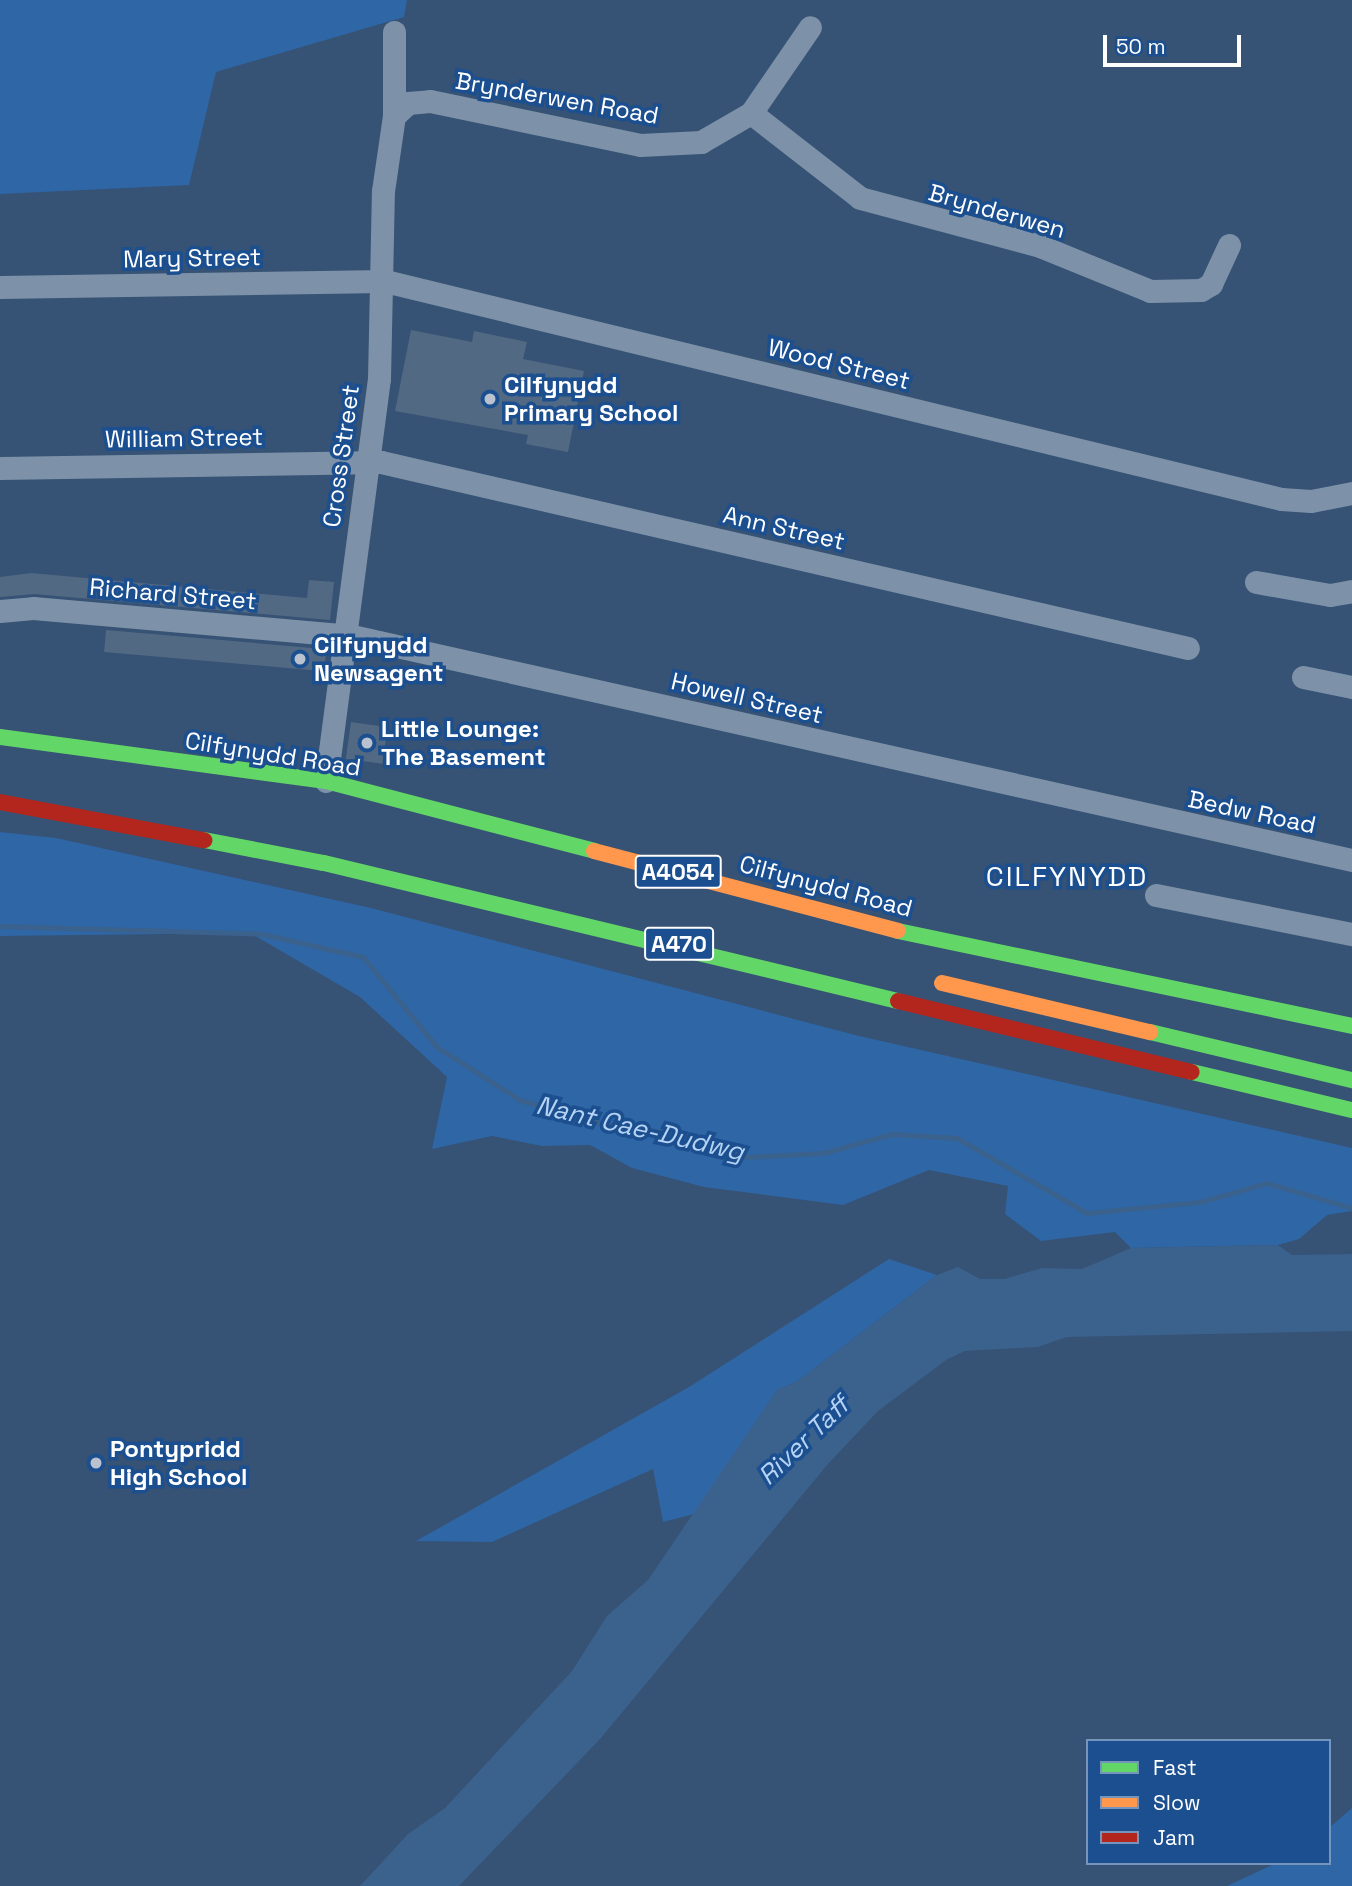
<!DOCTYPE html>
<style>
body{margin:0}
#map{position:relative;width:1352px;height:1886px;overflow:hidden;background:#365274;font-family:"Space Grotesk",sans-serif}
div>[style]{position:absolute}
.green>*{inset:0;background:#2f66a5}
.water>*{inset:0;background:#3b618d}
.stream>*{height:5px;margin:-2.5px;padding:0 2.5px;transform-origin:2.5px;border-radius:2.5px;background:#3b618d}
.building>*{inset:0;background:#526984;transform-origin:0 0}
.street>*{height:23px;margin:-11.5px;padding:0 11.5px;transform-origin:11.5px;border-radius:11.5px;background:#7d92a8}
.fast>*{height:16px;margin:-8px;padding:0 8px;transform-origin:8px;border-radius:8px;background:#63d668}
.slow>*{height:16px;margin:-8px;padding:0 8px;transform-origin:8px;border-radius:8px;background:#ff974d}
.jam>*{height:16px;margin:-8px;padding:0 8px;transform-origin:8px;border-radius:8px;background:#b3261e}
.dots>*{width:19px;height:19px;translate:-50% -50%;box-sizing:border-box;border:4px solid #1b4f8f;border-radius:50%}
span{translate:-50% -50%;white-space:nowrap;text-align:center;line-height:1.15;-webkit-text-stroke:7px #1b4f8f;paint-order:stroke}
.shield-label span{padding:2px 5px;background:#1b4f8f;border:2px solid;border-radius:5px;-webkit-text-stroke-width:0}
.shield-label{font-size:23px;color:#fff;font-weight:700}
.street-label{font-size:24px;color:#fff}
.poi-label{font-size:24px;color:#fff;font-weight:700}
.left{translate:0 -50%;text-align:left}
.water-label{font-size:26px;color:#b5d3f5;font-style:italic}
.quarter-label{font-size:28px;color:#fff;letter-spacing:2px}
.legend{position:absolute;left:1086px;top:1739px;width:245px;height:126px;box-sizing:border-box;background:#1b4f8f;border:2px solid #7695bc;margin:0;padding:9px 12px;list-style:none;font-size:21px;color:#fff}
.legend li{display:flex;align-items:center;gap:14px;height:35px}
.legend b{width:35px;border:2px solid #7695bc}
.scale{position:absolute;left:1103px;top:35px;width:138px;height:32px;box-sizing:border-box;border:4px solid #fff;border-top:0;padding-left:9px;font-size:21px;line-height:24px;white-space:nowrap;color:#fff;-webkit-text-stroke:5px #1b4f8f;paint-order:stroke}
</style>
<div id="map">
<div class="green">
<div style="clip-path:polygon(0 0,407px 0,404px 17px,216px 72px,189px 185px,0 194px)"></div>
<div style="clip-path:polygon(0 832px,56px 838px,371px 908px,855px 1035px,1352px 1148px,1352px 1211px,1327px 1215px,1299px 1239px,1278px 1245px,1131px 1248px,1115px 1232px,1041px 1241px,1005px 1214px,1008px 1186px,929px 1170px,843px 1205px,704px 1187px,632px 1168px,590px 1145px,542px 1146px,492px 1136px,432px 1149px,447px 1077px,360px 997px,250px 933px,0 936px)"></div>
<div style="clip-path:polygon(889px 1259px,937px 1275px,798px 1381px,777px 1390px,694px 1514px,663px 1522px,653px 1469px,492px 1542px,416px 1541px,689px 1387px)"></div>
<div style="clip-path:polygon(1352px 1808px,1352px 1886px,1227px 1886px,1276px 1863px,1329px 1863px,1329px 1828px)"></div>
</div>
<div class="water">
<div style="clip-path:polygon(1278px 1245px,1292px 1255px,1352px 1254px,1352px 1331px,1067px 1337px,1038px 1347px,965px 1351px,946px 1360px,878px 1411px,828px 1464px,601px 1738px,459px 1886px,360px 1886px,408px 1834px,445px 1808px,572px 1671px,607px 1616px,648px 1580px,777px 1390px,798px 1381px,937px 1275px,958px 1267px,980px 1279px,1004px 1279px,1042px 1268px,1082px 1269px,1131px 1248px)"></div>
</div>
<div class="stream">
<div style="left:0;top:926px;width:262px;rotate:1.7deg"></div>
<div style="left:262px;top:934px;width:104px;rotate:12.8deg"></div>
<div style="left:363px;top:957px;width:117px;rotate:50.6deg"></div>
<div style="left:437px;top:1047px;width:98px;rotate:32.6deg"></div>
<div style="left:520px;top:1100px;width:86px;rotate:16.1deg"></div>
<div style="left:603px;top:1124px;width:90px;rotate:7.7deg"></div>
<div style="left:692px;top:1136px;width:57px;rotate:21.6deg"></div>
<div style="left:745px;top:1157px;width:78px;rotate:-2.9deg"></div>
<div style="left:823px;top:1153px;width:72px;rotate:-15.4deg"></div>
<div style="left:892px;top:1134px;width:65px;rotate:3.5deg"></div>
<div style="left:957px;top:1138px;width:150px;rotate:30deg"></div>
<div style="left:1087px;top:1213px;width:114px;rotate:-5.6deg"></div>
<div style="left:1200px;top:1202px;width:70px;rotate:-15.8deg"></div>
<div style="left:1267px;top:1183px;width:89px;rotate:16.4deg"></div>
</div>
<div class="building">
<div style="clip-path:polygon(411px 330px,472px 342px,474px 331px,527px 342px,523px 359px,584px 371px,568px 452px,526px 444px,528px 435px,395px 411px)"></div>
<div style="clip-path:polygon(31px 573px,307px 598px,309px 580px,334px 582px,330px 620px,34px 594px,0 597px,0 577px)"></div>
<div style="left:106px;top:630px;width:221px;height:22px;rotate:5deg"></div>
<div style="left:351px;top:722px;width:37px;height:37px;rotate:8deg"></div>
</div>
<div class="street">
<div style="left:394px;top:32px;width:84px;rotate:90deg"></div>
<div style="left:751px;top:113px;width:138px;rotate:37.9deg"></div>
<div style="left:860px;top:198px;width:186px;rotate:14.9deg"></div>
<div style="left:1040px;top:246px;width:119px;rotate:22.2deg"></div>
<div style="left:1150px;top:291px;width:51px;rotate:-1.1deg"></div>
<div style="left:1201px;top:290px;width:12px;rotate:-31deg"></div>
<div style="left:1211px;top:284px;width:43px;rotate:-65.2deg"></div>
<div style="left:0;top:287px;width:385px;rotate:-0.9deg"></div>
<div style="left:385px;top:281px;width:922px;rotate:13.67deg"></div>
<div style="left:1281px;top:499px;width:30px;rotate:4deg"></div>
<div style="left:1311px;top:501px;width:42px;rotate:-11deg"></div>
<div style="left:0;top:468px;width:381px;rotate:-0.9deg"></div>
<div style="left:381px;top:462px;width:828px;rotate:12.98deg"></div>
<div style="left:1256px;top:582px;width:75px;rotate:10deg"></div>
<div style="left:1330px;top:595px;width:22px;rotate:-10deg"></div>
<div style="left:0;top:611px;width:33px;rotate:-5deg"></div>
<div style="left:33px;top:608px;width:320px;rotate:5deg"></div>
<div style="left:352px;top:636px;width:1025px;rotate:12.63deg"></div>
<div style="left:1303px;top:677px;width:50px;rotate:11.5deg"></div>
<div style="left:326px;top:781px;width:405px;rotate:-82.5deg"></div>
<div style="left:379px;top:379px;width:188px;rotate:-88.8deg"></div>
<div style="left:383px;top:191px;width:76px;rotate:-81.7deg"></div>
<div style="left:394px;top:116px;width:19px;rotate:-43deg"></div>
<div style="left:408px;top:103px;width:22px;rotate:-5deg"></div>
<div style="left:430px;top:101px;width:215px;rotate:11.8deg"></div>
<div style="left:640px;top:145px;width:61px;rotate:-2.8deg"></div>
<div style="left:701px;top:142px;width:58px;rotate:-30.1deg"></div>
<div style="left:751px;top:113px;width:104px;rotate:-55.5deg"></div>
<div style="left:1156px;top:895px;width:200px;rotate:11.3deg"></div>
</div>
<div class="fast">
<div style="left:0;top:737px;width:329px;rotate:7.7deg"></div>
<div style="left:326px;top:781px;width:277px;rotate:14.6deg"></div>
<div style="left:204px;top:840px;width:122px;rotate:10.9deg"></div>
<div style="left:324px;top:863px;width:590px;rotate:13.52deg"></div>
<div style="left:898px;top:931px;width:464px;rotate:11.8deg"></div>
<div style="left:1150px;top:1032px;width:208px;rotate:13.4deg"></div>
<div style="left:1192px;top:1072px;width:164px;rotate:13.4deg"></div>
</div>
<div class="slow">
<div style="left:594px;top:851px;width:314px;rotate:14.7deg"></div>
<div style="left:942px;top:983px;width:214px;rotate:13.3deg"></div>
</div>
<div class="jam">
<div style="left:0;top:802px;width:208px;rotate:10.6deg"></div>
<div style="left:898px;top:1001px;width:302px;rotate:13.6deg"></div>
</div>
<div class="dots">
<div style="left:490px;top:399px;background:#b9c2ce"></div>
<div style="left:300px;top:659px;background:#b9c2ce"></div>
<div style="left:367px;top:743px;background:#b9c2ce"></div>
<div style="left:96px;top:1463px;background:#b9c2ce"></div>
</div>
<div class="shield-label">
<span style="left:678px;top:872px">A4054</span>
<span style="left:679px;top:944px">A470</span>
</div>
<div class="street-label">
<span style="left:557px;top:98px;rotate:10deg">Brynderwen Road</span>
<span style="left:997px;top:211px;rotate:16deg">Brynderwen</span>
<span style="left:192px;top:258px;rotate:-1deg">Mary Street</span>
<span style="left:839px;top:364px;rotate:14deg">Wood Street</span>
<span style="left:184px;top:438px;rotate:-1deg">William Street</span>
<span style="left:341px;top:456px;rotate:-82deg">Cross Street</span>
<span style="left:784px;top:528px;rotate:13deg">Ann Street</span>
<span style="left:173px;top:594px;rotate:5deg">Richard Street</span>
<span style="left:747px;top:698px;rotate:13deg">Howell Street</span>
<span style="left:273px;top:754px;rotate:9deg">Cilfynydd Road</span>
<span style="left:1252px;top:812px;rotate:12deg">Bedw Road</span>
<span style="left:826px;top:886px;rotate:15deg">Cilfynydd Road</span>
</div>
<div class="poi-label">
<span class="left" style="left:504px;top:399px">Cilfynydd<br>Primary School</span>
<span class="left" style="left:314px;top:659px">Cilfynydd<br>Newsagent</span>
<span class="left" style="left:381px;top:743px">Little Lounge:<br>The Basement</span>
<span class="left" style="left:110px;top:1463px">Pontypridd<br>High School</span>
</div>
<div class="water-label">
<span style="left:640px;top:1129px;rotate:13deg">Nant Cae-Dudwg</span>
<span style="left:804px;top:1441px;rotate:-44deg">River Taff</span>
</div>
<div class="quarter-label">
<span style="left:1067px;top:876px">CILFYNYDD</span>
</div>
<ul class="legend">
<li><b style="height:9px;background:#63d668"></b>Fast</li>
<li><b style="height:9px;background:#ff974d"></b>Slow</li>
<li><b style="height:9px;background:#b3261e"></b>Jam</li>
</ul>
<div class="scale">50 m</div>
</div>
